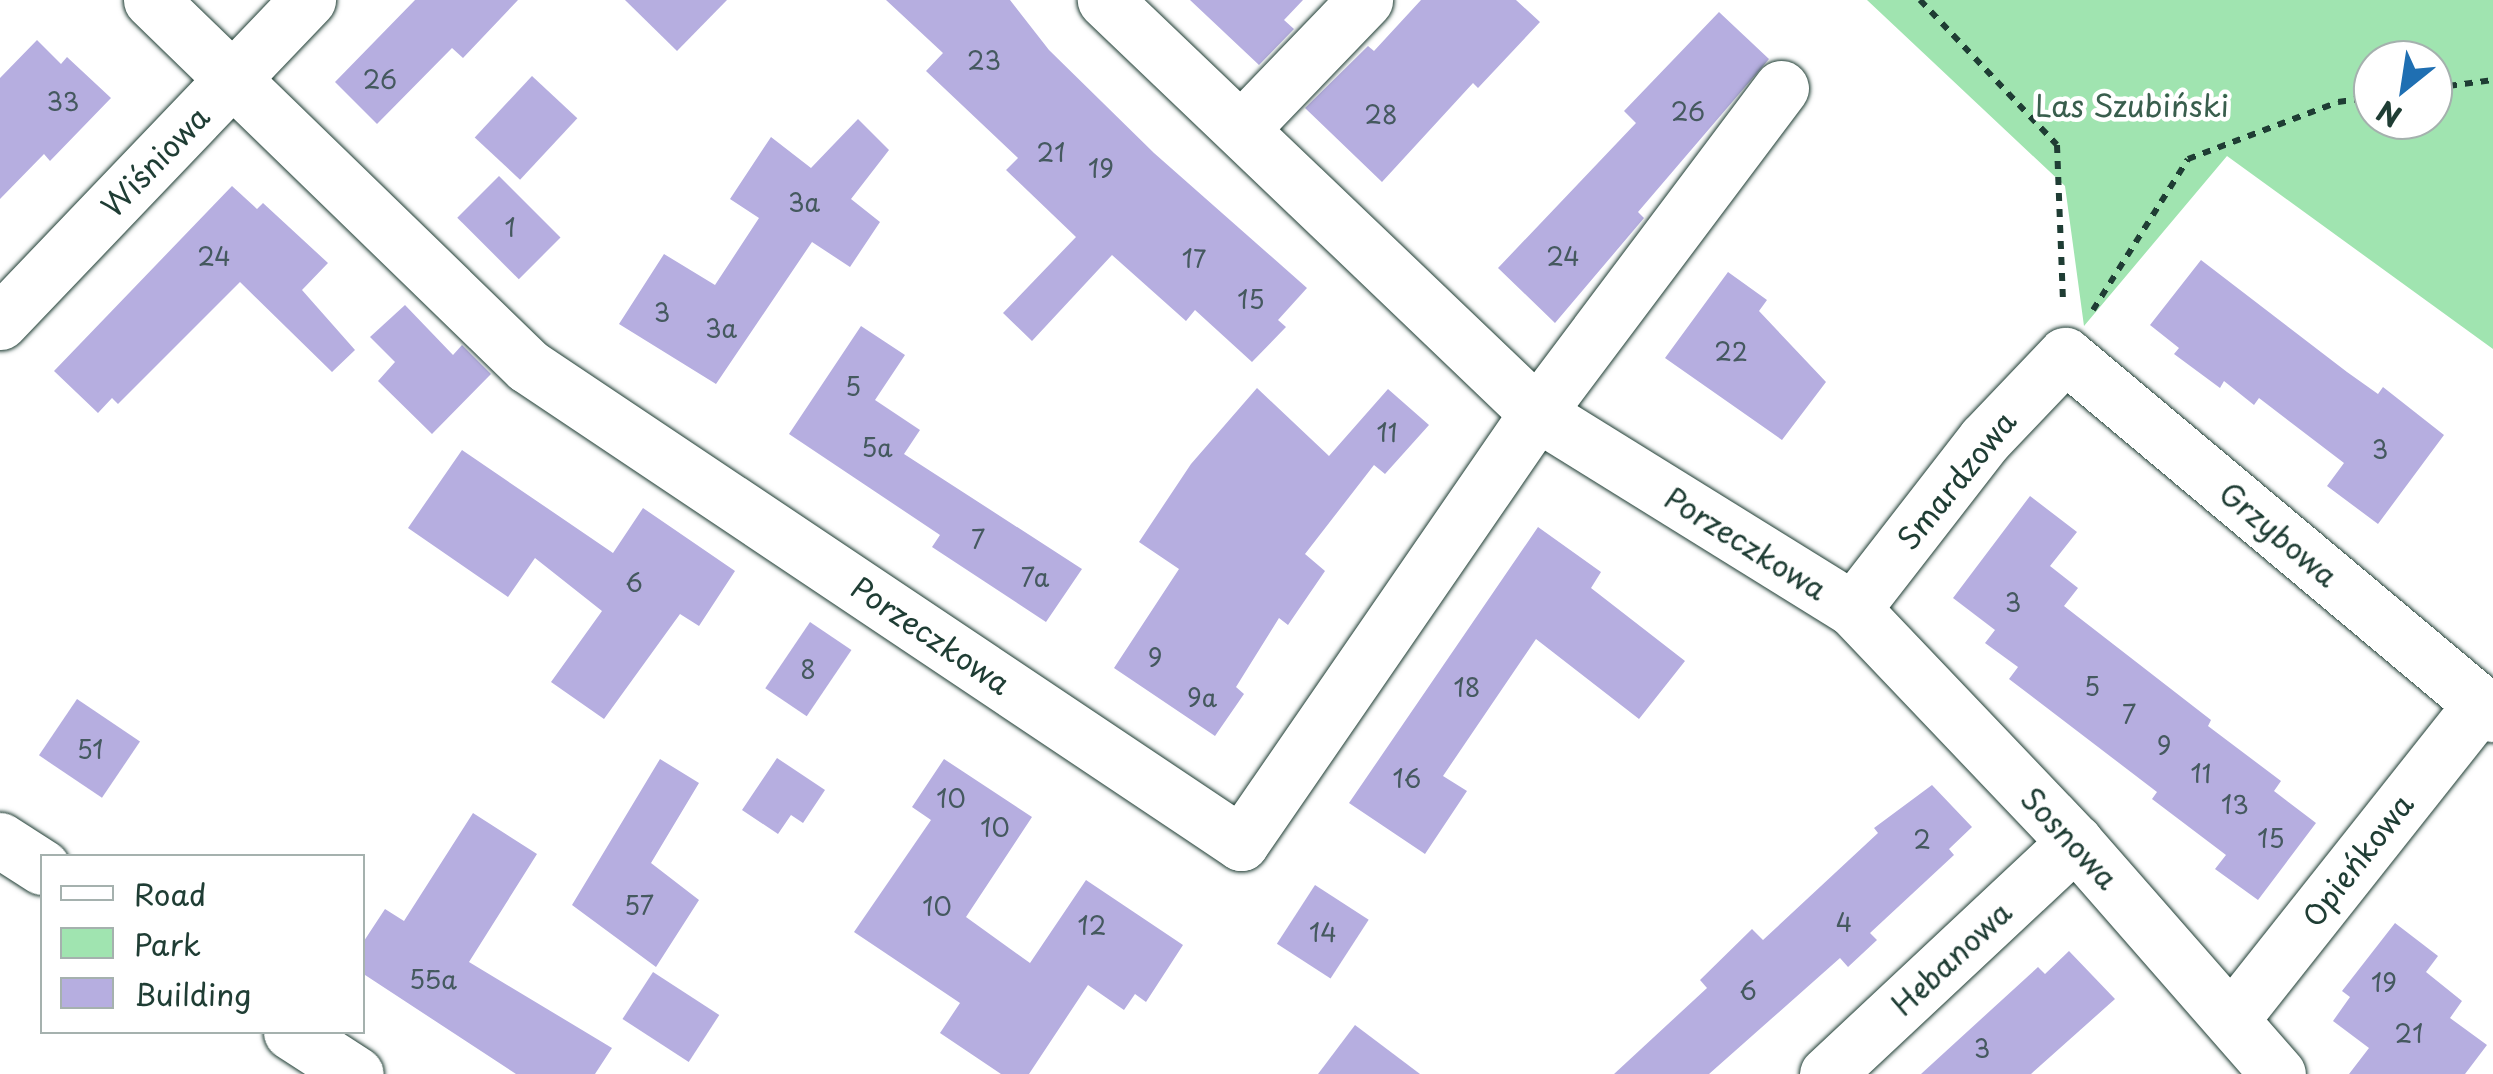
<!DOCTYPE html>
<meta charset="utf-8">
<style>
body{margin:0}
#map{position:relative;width:2493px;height:1074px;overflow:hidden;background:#fff;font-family:"Playpen Sans",sans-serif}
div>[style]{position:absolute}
.green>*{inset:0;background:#a0e4b0}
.building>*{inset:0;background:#b6aee0;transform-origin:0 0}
.path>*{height:6px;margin-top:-3px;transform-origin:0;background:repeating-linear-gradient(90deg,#1f3d34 0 8px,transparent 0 16px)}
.roads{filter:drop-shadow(0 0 2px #1f3d34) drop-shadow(0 0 2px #1f3d34)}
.minor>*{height:55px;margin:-27.5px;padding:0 27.5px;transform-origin:27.5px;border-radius:27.5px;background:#fff}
span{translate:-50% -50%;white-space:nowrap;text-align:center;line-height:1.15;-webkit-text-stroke:9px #fff;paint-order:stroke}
.number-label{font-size:25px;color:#45595f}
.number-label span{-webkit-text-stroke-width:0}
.park-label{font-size:30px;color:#395e4d}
.street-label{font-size:30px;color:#1f3d34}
.legend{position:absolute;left:40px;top:854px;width:325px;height:180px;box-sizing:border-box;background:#fff;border:2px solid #a5b1ae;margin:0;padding:12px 18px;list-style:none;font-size:30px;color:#1f3d34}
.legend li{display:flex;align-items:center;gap:20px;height:50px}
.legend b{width:50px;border:2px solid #a5b1ae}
.north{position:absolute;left:2353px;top:40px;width:100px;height:100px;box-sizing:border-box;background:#fff;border:2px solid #a5b1ae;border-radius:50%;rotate:210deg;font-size:28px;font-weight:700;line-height:40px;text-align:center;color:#1f3d34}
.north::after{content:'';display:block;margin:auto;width:35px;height:45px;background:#1f6fb2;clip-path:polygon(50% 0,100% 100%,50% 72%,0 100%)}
</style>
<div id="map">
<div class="green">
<div style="clip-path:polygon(evenodd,1867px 0,2493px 0,2493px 349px,2227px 156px,2084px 326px,2065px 186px,1867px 0,2373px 60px,2433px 60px,2433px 120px,2373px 120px,2373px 60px)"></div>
</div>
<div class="building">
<div style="clip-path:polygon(415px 0,518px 0,463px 58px,452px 48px,377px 124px,335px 82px)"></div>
<div style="clip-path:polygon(625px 0,727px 0,677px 51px)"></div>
<div style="clip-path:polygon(886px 0,1010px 0,1049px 50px,1154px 153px,1307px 288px,1278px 320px,1286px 327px,1252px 362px,1195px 310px,1186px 321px,1112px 255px,1032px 341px,1003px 313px,1076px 237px,1006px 170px,1018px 158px,926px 71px,943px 53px)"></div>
<div style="clip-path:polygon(1190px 0,1303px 0,1284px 20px,1294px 29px,1259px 65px)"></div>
<div style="clip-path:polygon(1421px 0,1516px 0,1540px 22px,1478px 88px,1473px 83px,1382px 182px,1305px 108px,1368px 46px,1374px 51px)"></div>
<div style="clip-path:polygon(1719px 12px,1769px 59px,1638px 212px,1644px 218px,1555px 323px,1498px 268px,1636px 123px,1624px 111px)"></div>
<div style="clip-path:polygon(37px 40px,61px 64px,67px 57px,111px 98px,50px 161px,44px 154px,0 199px,0 78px)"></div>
<div style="left:532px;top:76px;width:62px;height:84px;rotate:43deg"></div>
<div style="clip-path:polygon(858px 119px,889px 150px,851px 199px,880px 222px,850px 267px,812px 242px,716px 384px,619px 324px,664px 254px,715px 285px,759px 218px,730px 199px,771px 137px,811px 168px)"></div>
<div style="left:499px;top:176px;width:87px;height:59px;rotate:45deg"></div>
<div style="clip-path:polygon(232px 186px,257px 209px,263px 203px,328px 263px,302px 290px,355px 350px,332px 372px,240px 282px,118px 404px,112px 398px,98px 413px,54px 371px)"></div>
<div style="clip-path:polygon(2201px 260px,2347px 372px,2378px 394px,2383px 387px,2444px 435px,2378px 524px,2327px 486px,2344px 463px,2259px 398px,2254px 405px,2224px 381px,2220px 388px,2174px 354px,2179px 348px,2150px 325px)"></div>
<div style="clip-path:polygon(1728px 272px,1767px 300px,1759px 311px,1826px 382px,1782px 440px,1665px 358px)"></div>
<div style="clip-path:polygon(405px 305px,453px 355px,462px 345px,491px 374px,432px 434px,378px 381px,395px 362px,370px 337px)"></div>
<div style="clip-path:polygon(861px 326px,905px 355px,875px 400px,920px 430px,904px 454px,1082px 569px,1046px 622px,932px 547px,940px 535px,789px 434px)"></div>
<div style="clip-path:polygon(1257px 388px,1329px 456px,1388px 389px,1429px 425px,1385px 474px,1374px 465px,1305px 554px,1325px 571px,1288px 625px,1279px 618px,1236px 687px,1244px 694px,1215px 736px,1114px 668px,1179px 569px,1139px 542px,1191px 464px)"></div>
<div style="clip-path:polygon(462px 450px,613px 553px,643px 508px,735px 571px,699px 626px,680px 614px,604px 719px,551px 682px,602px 611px,535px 558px,508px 597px,408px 528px)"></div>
<div style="clip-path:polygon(2030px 496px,2077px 532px,2050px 566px,2078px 588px,2064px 606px,2211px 720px,2208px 726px,2281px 781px,2274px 791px,2316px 823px,2258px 900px,2215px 869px,2226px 855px,2152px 799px,2157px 792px,2009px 679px,2018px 667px,1985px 643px,1995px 630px,1953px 598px)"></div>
<div style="clip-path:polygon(1538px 527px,1601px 572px,1591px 588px,1685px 661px,1639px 719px,1536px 639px,1443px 776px,1467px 791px,1425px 854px,1349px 803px)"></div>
<div style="left:810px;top:622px;width:50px;height:80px;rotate:34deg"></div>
<div style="left:77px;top:699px;width:76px;height:68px;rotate:34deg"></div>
<div style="clip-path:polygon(777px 758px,825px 790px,803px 823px,791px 815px,778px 834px,742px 810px)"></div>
<div style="clip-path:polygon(660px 759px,699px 783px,651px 863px,699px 900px,656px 967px,572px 905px)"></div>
<div style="clip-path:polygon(944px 759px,1032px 817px,966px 917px,1030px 963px,1086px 880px,1183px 945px,1146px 1002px,1135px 994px,1124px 1010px,1088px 985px,1029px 1074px,1001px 1074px,940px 1033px,960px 1003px,854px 932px,931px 820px,912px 807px)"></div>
<div style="clip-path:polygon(1932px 785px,1972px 827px,1949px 849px,1954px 855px,1870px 933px,1877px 940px,1848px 967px,1840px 958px,1709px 1074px,1614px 1074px,1707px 988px,1700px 980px,1752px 929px,1763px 940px,1878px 833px,1874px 828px)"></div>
<div style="clip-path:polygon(473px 813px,537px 854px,469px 962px,612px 1048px,595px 1074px,516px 1074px,362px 973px,362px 944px,385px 909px,404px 921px)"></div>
<div style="left:1315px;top:885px;width:64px;height:70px;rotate:33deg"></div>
<div style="clip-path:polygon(2395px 923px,2438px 956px,2426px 972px,2462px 1001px,2450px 1018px,2487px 1045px,2465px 1074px,2349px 1074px,2369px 1048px,2333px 1021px,2350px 997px,2342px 991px)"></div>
<div style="clip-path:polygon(2069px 951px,2115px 999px,2031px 1074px,1921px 1074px,2038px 967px,2045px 974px)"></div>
<div style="left:653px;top:972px;width:79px;height:56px;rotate:33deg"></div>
<div style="clip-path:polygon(1355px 1025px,1420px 1074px,1318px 1074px)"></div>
</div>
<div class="path">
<div style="left:1920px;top:0;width:199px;rotate:46.6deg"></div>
<div style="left:2057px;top:145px;width:158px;rotate:87.8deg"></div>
<div style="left:2433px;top:88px;width:61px;rotate:-7.6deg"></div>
<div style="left:2093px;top:310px;width:178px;rotate:-57.8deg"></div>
<div style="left:2188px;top:159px;width:160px;rotate:-20.8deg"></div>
<div style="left:2338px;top:102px;width:35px;rotate:-8deg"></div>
</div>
<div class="roads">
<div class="minor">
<div style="left:151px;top:0;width:525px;rotate:44.15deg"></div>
<div style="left:528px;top:366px;width:858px;rotate:33.78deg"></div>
<div style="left:1241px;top:843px;width:522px;rotate:-55.46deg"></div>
<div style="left:1537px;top:413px;width:598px;rotate:-136.29deg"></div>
<div style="left:1781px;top:88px;width:406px;rotate:126.9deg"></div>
<div style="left:1537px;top:413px;width:372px;rotate:31.8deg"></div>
<div style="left:1853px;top:609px;width:322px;rotate:46.4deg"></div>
<div style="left:2075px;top:842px;width:308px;rotate:48.8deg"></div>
<div style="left:1241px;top:129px;width:179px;rotate:-46.1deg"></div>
<div style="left:0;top:322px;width:446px;rotate:-46.3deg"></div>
<div style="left:1853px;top:609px;width:215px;rotate:-52.2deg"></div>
<div style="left:1985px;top:439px;width:116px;rotate:-46.4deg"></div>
<div style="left:2065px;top:355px;width:559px;rotate:39.99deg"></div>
<div style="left:0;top:840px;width:50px;rotate:32.7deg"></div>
<div style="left:2233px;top:1017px;width:399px;rotate:-51.6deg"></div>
<div style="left:291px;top:1032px;width:77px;rotate:32.9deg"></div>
<div style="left:1827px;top:1074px;width:340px;rotate:-43.1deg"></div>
</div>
</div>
<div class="number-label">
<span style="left:984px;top:60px">23</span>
<span style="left:380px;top:79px">26</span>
<span style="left:63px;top:101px">33</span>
<span style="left:1688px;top:111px">26</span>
<span style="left:1381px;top:114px">28</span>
<span style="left:1051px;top:152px">21</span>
<span style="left:1101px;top:168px">19</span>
<span style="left:804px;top:202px">3a</span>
<span style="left:510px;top:227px">1</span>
<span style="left:214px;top:256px">24</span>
<span style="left:1563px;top:256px">24</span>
<span style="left:1194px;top:258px">17</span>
<span style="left:1251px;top:299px">15</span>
<span style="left:662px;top:312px">3</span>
<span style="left:721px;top:328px">3a</span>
<span style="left:1731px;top:351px">22</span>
<span style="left:853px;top:386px">5</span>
<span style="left:1387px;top:432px">11</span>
<span style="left:877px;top:447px">5a</span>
<span style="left:2380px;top:449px">3</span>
<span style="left:978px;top:539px">7</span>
<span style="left:1035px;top:577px">7a</span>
<span style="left:634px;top:582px">6</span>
<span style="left:2013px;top:602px">3</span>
<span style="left:1155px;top:657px">9</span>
<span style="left:808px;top:669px">8</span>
<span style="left:2092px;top:686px">5</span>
<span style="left:1467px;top:687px">18</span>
<span style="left:1202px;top:697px">9a</span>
<span style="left:2129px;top:714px">7</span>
<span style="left:2164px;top:745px">9</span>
<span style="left:90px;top:749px">51</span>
<span style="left:2201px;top:773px">11</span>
<span style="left:1407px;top:778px">16</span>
<span style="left:951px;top:798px">10</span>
<span style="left:2235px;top:804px">13</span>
<span style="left:995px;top:827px">10</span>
<span style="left:2271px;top:838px">15</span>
<span style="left:1922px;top:839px">2</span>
<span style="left:639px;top:905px">57</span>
<span style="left:937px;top:906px">10</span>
<span style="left:1844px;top:922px">4</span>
<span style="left:1092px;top:925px">12</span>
<span style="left:1323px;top:932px">14</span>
<span style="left:433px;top:979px">55a</span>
<span style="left:2384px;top:982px">19</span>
<span style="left:1748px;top:990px">6</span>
<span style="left:2409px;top:1033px">21</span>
<span style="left:1982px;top:1048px">3</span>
</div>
<div class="park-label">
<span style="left:2132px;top:105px">Las Szubiński</span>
</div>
<div class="street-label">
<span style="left:155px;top:161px;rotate:-46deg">Wiśniowa</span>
<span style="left:1956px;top:480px;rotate:-51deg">Smardzowa</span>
<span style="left:2279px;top:534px;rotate:40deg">Grzybowa</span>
<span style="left:1746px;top:543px;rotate:32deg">Porzeczkowa</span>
<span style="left:931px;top:635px;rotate:34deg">Porzeczkowa</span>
<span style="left:2070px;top:838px;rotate:47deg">Sosnowa</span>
<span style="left:2357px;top:860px;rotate:-52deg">Opieńkowa</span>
<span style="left:1951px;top:958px;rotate:-43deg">Hebanowa</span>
</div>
<ul class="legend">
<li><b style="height:12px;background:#fff"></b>Road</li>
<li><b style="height:28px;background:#a0e4b0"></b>Park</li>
<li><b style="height:28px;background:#b6aee0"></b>Building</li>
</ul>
<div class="north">N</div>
</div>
